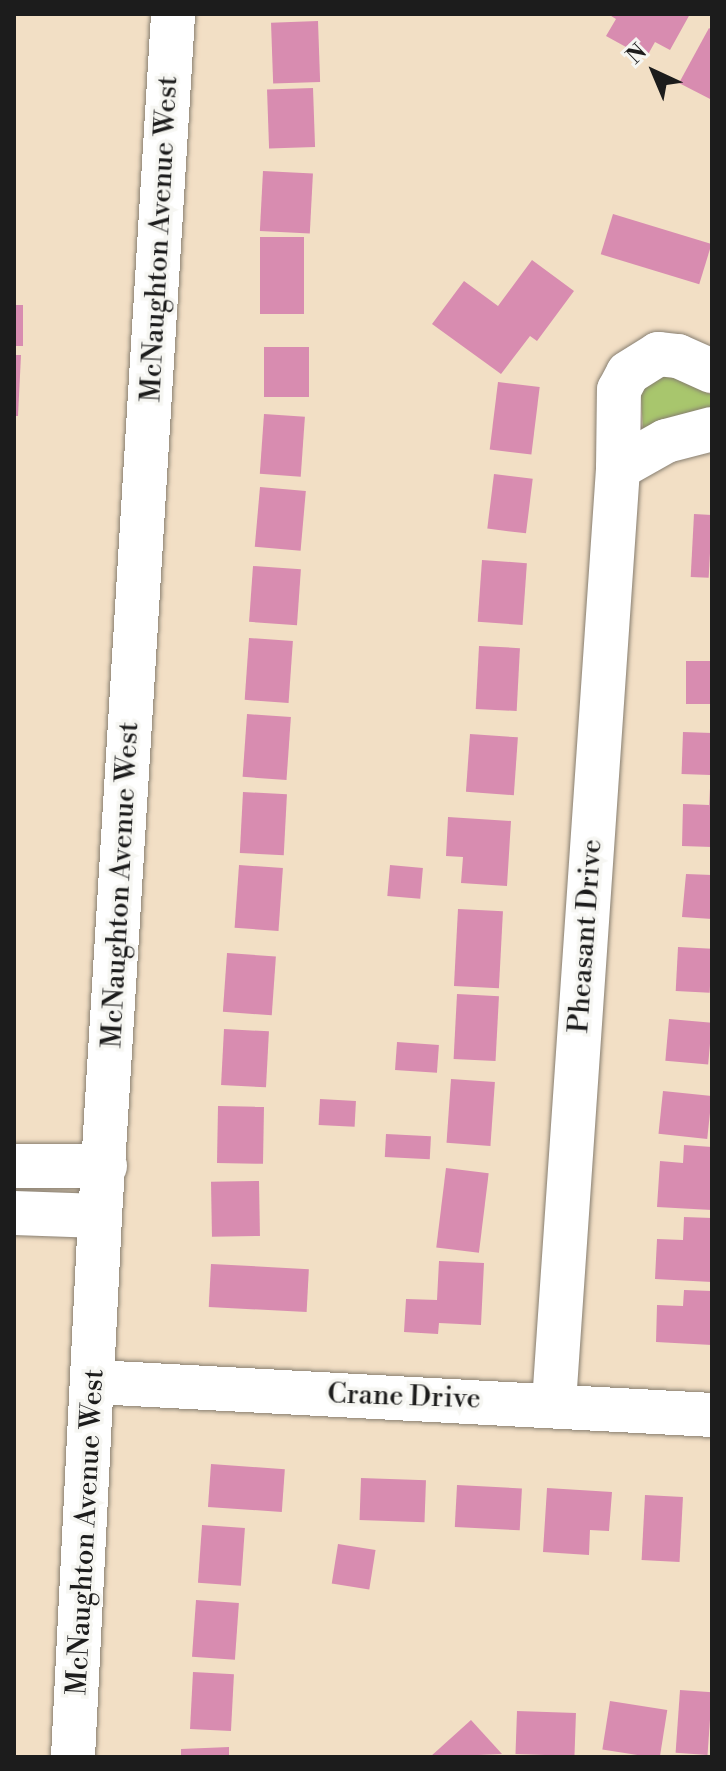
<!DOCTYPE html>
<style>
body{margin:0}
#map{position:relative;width:726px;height:1771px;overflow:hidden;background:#f2dfc5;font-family:"Libre Bodoni",serif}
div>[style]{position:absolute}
.green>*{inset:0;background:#a8c66d}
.building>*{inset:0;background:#d88cb0;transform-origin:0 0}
.roads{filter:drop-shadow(0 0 2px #877e70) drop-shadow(0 0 2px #877e70)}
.minor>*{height:44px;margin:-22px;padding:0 22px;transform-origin:22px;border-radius:22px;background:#fff}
.major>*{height:44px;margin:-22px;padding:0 22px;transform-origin:22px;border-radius:22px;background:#fff}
span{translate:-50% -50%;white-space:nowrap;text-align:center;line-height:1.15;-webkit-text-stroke:7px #f6f6f2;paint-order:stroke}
.street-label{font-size:28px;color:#1c1c1c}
.frame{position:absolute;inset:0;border:16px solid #1c1c1c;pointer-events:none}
.north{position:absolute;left:614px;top:32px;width:80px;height:80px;-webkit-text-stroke:6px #f6f6f2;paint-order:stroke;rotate:316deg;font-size:22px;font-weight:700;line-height:32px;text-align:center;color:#1c1c1c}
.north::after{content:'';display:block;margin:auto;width:28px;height:36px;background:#1c1c1c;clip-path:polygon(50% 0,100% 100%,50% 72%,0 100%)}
</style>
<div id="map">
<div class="green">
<div style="clip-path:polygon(660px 370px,712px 395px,712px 411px,682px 414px,643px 429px,640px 382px)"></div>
</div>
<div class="building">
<div style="clip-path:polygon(608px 14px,690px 14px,670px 50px,655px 42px,646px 58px,606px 36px,616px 19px)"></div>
<div style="left:318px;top:21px;width:61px;height:47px;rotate:88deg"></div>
<div style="clip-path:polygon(709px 28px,712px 30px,712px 100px,679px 83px)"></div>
<div style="left:313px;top:88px;width:59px;height:46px;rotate:88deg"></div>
<div style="left:263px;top:171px;width:50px;height:60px;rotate:3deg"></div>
<div style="left:613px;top:214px;width:103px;height:42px;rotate:17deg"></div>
<div style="left:260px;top:237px;width:44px;height:77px"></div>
<div style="clip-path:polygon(532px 260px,574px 291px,537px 341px,530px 336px,501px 374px,432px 324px,464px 281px,498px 306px)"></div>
<div style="left:14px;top:305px;width:9px;height:41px"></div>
<div style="left:264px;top:347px;width:45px;height:50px"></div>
<div style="clip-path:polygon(14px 355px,21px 355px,18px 416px,14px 416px)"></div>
<div style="left:498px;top:382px;width:42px;height:68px;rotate:7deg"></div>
<div style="left:264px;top:414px;width:41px;height:60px;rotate:4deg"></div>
<div style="left:494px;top:474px;width:39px;height:55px;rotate:7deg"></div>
<div style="left:260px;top:487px;width:46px;height:60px;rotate:5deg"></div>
<div style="left:694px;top:514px;width:18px;height:63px;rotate:3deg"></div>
<div style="left:482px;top:560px;width:45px;height:62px;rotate:4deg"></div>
<div style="left:253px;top:566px;width:48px;height:56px;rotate:4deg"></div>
<div style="left:249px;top:638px;width:44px;height:62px;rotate:4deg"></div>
<div style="left:479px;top:646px;width:41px;height:63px;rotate:3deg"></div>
<div style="left:712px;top:661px;width:43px;height:26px;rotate:90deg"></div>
<div style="left:247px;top:714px;width:44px;height:63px;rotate:4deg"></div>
<div style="left:683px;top:732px;width:29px;height:42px;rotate:2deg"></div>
<div style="left:470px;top:734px;width:48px;height:58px;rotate:4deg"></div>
<div style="clip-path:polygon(709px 788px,712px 847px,682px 846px,683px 804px,709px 805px)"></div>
<div style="left:243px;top:792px;width:44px;height:61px;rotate:3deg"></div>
<div style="clip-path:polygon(448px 817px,511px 821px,507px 886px,461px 883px,463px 857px,446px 856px)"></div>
<div style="left:239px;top:865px;width:44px;height:63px;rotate:4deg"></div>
<div style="left:390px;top:865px;width:33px;height:31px;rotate:5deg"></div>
<div style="clip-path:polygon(686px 874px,712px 875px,712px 919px,682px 917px)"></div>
<div style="left:458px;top:909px;width:45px;height:77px;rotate:3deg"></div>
<div style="left:678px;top:947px;width:34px;height:44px;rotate:3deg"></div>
<div style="left:227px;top:953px;width:49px;height:59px;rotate:4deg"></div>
<div style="left:457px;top:994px;width:42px;height:65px;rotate:3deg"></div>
<div style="left:669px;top:1019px;width:43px;height:42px;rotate:5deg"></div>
<div style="left:224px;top:1029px;width:45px;height:56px;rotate:3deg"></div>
<div style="left:397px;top:1042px;width:42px;height:28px;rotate:4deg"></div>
<div style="left:451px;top:1079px;width:44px;height:64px;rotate:4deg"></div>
<div style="left:663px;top:1091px;width:49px;height:43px;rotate:6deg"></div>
<div style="left:320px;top:1099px;width:36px;height:26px;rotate:3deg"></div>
<div style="left:218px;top:1106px;width:46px;height:57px;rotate:1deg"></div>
<div style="left:386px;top:1134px;width:45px;height:23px;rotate:3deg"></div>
<div style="clip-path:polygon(684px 1145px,712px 1147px,712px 1210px,657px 1207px,660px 1161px,683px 1163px)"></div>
<div style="left:446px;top:1168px;width:43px;height:80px;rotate:7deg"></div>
<div style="left:259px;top:1181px;width:55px;height:48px;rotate:89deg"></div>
<div style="clip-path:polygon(684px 1217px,712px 1218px,712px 1282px,655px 1279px,657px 1239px,683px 1240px)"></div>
<div style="clip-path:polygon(439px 1261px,484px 1263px,481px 1325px,439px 1323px,438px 1334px,404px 1332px,406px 1299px,437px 1300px)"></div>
<div style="left:211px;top:1264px;width:98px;height:43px;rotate:3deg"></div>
<div style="clip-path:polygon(684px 1290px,712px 1291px,712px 1345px,656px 1342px,657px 1305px,683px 1306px)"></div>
<div style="left:211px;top:1464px;width:74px;height:43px;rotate:4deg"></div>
<div style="left:361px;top:1478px;width:65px;height:42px;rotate:2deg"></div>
<div style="left:457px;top:1485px;width:65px;height:42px;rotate:3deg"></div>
<div style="clip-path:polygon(547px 1488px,612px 1492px,609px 1531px,590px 1530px,589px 1555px,543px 1552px)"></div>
<div style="left:645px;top:1495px;width:38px;height:65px;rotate:3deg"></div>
<div style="left:202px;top:1525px;width:43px;height:58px;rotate:4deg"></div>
<div style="left:338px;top:1544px;width:38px;height:40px;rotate:9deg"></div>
<div style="left:196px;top:1600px;width:43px;height:57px;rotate:4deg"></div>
<div style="left:193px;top:1672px;width:41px;height:57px;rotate:3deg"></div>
<div style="left:680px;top:1690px;width:32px;height:63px;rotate:4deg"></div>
<div style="left:610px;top:1701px;width:58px;height:49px;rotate:9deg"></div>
<div style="left:517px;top:1711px;width:59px;height:43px;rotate:2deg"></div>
<div style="clip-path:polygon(471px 1720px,502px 1754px,430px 1757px)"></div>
<div style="clip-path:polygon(229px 1747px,229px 1757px,181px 1757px,181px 1749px)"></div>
</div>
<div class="roads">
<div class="minor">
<div style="left:618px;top:468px;width:55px;rotate:-29.4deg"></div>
<div style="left:666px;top:441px;width:48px;rotate:-14.6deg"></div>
<div style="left:14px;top:1166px;width:91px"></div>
<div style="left:14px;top:1213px;width:86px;rotate:2deg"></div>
<div style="left:95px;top:1382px;width:618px;rotate:3.06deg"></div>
<div style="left:554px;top:1403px;width:937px;rotate:-86.08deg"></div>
<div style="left:618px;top:468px;width:78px;rotate:-89.3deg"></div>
<div style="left:619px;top:390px;width:19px;rotate:-62deg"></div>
<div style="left:628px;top:373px;width:36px;rotate:-32deg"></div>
<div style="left:658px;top:354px;width:20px;rotate:6deg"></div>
<div style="left:678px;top:356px;width:37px;rotate:24deg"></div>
</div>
<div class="major">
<div style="left:73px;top:1757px;width:542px;rotate:-87.14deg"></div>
<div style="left:100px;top:1216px;width:1204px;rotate:-86.52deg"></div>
</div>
</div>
<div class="street-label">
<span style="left:160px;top:239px;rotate:-87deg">McNaughton Avenue West</span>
<span style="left:121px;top:885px;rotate:-87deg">McNaughton Avenue West</span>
<span style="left:586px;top:936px;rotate:-86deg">Pheasant Drive</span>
<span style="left:404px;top:1397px;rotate:2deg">Crane Drive</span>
<span style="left:86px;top:1532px;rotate:-87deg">McNaughton Avenue West</span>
</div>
<div class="frame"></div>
<div class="north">N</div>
</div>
